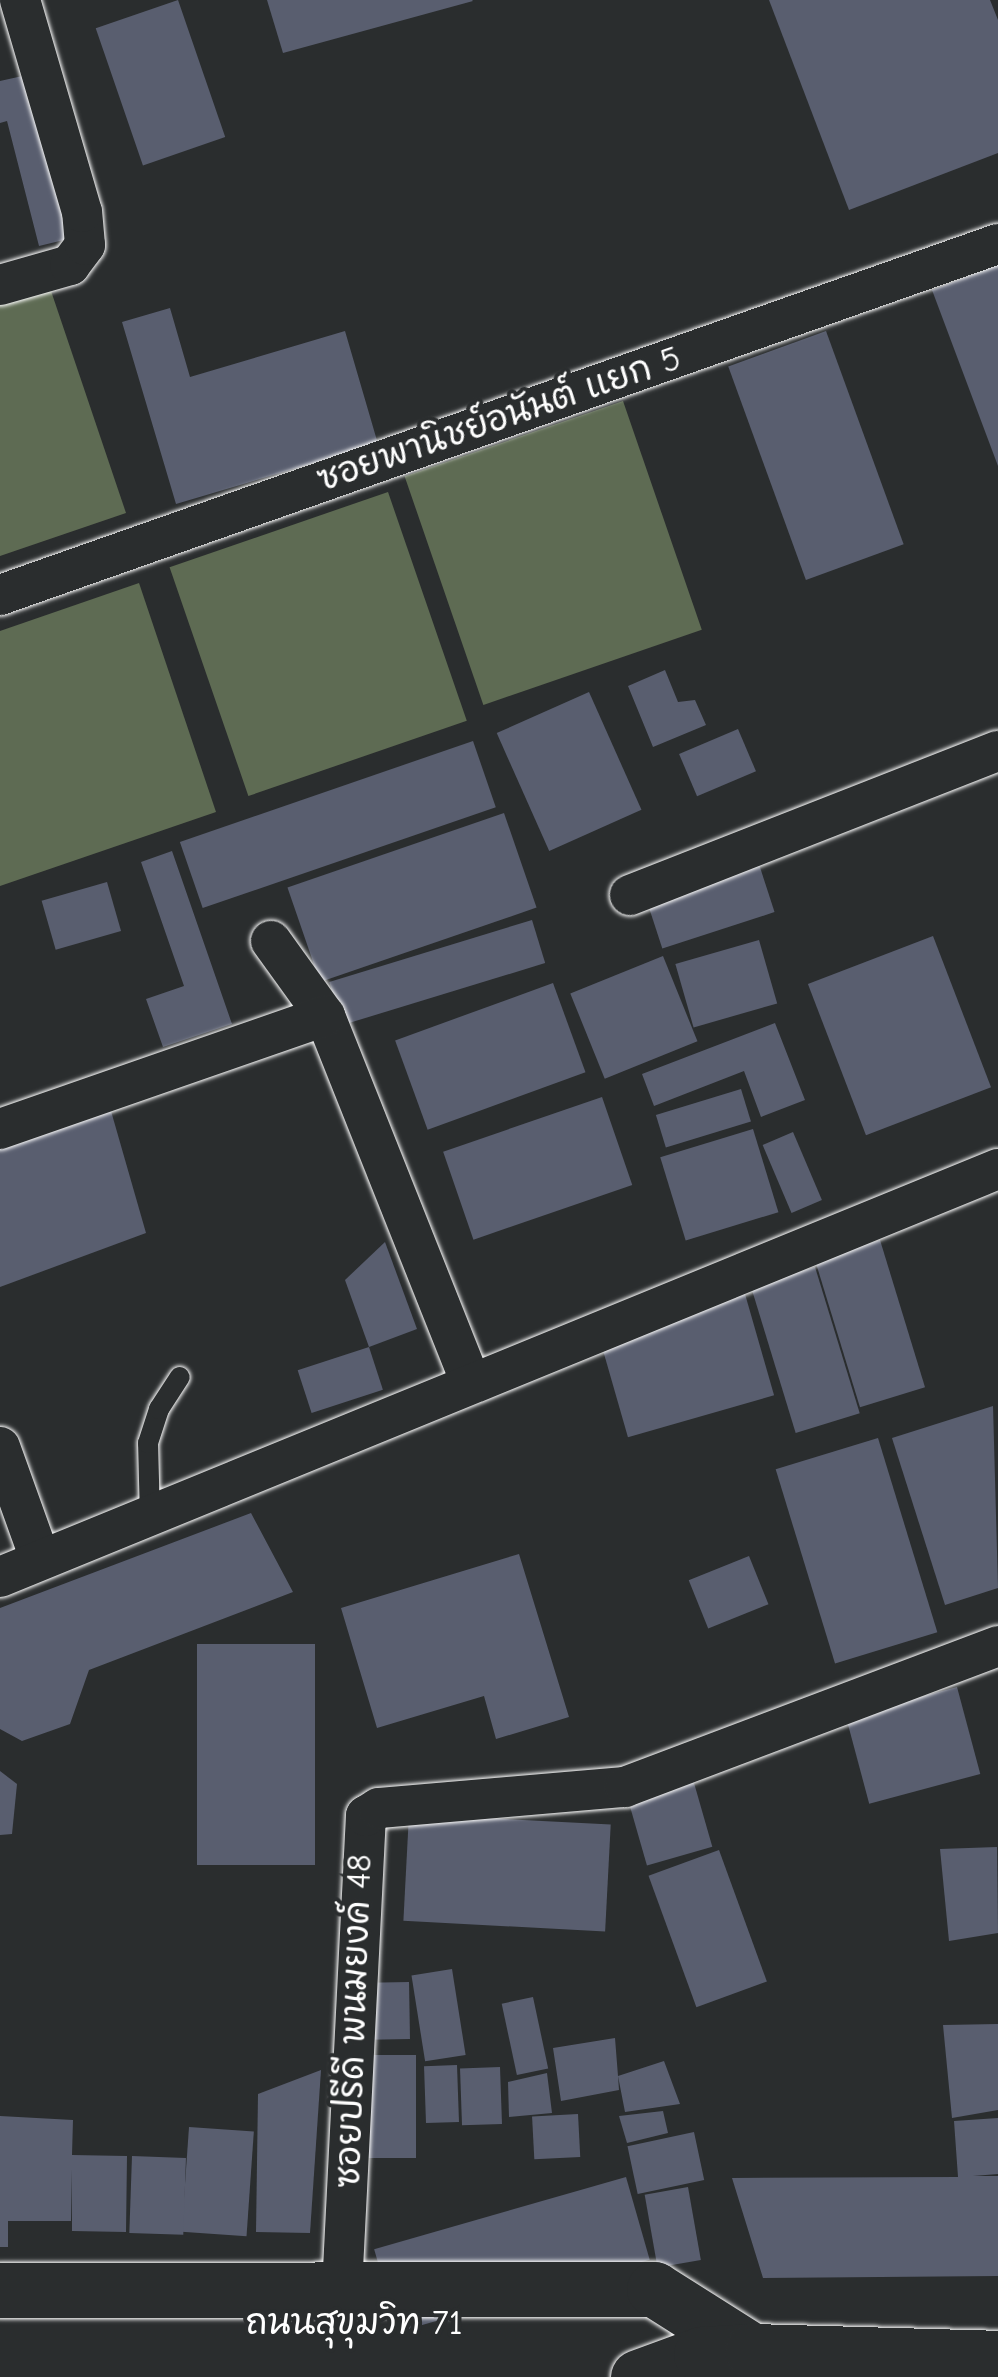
<!DOCTYPE html>
<meta charset="utf-8">
<style>
body{margin:0}
#map{position:relative;width:998px;height:2377px;overflow:hidden;background:#2a2d2e;font-family:"Comic Neue","Playpen Sans Thai",sans-serif}
div>[style]{position:absolute}
.green>*{inset:0;background:#5e6b53;transform-origin:0 0}
.building>*{inset:0;background:#595e6f;transform-origin:0 0}
.roads{filter:drop-shadow(0 0 2px #fff) drop-shadow(0 0 2px #fff)}
.lane>*{height:20px;margin:-10px;padding:0 10px;transform-origin:10px;border-radius:10px;background:#2a2d2e}
.street>*{height:40px;margin:-20px;padding:0 20px;transform-origin:20px;border-radius:20px;background:#2a2d2e}
.primary>*{height:55px;margin:-27.5px;padding:0 27.5px;transform-origin:27.5px;border-radius:27.5px;background:#2a2d2e}
span{translate:-50% -50%;white-space:nowrap;text-align:center;line-height:1.15;-webkit-text-stroke:8px #2a2d2e;paint-order:stroke}
.street-label{font-size:35px;color:#fff}
</style>
<div id="map">
<div class="green">
<div style="clip-path:polygon(49px 285px,126px 513px,0 556px,0 301px)"></div>
<div style="left:623px;top:401px;width:242px;height:231px;rotate:71deg"></div>
<div style="left:388px;top:492px;width:242px;height:231px;rotate:71deg"></div>
<div style="clip-path:polygon(139px 583px,216px 812px,0 886px,0 631px)"></div>
</div>
<div class="building">
<div style="left:178px;top:0;width:145px;height:87px;rotate:71deg"></div>
<div style="clip-path:polygon(267px 0,472px 0,473px 1px,283px 53px)"></div>
<div style="clip-path:polygon(769px 0,990px 0,998px 20px,998px 153px,849px 210px)"></div>
<div style="clip-path:polygon(27px 75px,68px 239px,39px 246px,7px 121px,0 123px,0 81px)"></div>
<div style="clip-path:polygon(998px 265px,998px 466px,932px 290px)"></div>
<div style="clip-path:polygon(170px 308px,190px 377px,345px 331px,378px 444px,176px 504px,122px 322px)"></div>
<div style="left:826px;top:331px;width:227px;height:104px;rotate:70deg"></div>
<div style="clip-path:polygon(665px 670px,678px 702px,695px 700px,706px 725px,653px 747px,628px 686px)"></div>
<div style="left:589px;top:692px;width:129px;height:101px;rotate:66deg"></div>
<div style="left:738px;top:729px;width:46px;height:64px;rotate:67deg"></div>
<div style="left:473px;top:741px;width:70px;height:310px;rotate:71deg"></div>
<div style="left:504px;top:813px;width:100px;height:229px;rotate:71deg"></div>
<div style="clip-path:polygon(172px 851px,232px 1024px,163px 1047px,146px 999px,184px 986px,141px 862px)"></div>
<div style="left:756px;top:855px;width:60px;height:118px;rotate:72deg"></div>
<div style="left:107px;top:882px;width:51px;height:68px;rotate:74deg"></div>
<div style="left:532px;top:920px;width:45px;height:212px;rotate:73deg"></div>
<div style="left:933px;top:936px;width:162px;height:134px;rotate:69deg"></div>
<div style="left:759px;top:940px;width:66px;height:87px;rotate:74deg"></div>
<div style="left:663px;top:956px;width:92px;height:100px;rotate:68deg"></div>
<div style="left:553px;top:983px;width:95px;height:168px;rotate:70deg"></div>
<div style="clip-path:polygon(775px 1023px,805px 1100px,761px 1117px,744px 1071px,654px 1106px,642px 1074px)"></div>
<div style="left:741px;top:1089px;width:34px;height:89px;rotate:73deg"></div>
<div style="left:602px;top:1097px;width:93px;height:168px;rotate:71deg"></div>
<div style="clip-path:polygon(109px 1104px,146px 1233px,0 1287px,0 1143px)"></div>
<div style="left:753px;top:1129px;width:87px;height:97px;rotate:73deg"></div>
<div style="left:793px;top:1132px;width:74px;height:33px;rotate:67deg"></div>
<div style="left:880px;top:1240px;width:154px;height:68px;rotate:73deg"></div>
<div style="clip-path:polygon(385px 1242px,417px 1329px,369px 1347px,345px 1280px)"></div>
<div style="left:815px;top:1267px;width:153px;height:67px;rotate:73deg"></div>
<div style="left:741px;top:1280px;width:120px;height:152px;rotate:74deg"></div>
<div style="left:369px;top:1347px;width:45px;height:75px;rotate:72deg"></div>
<div style="clip-path:polygon(993px 1406px,998px 1588px,945px 1605px,892px 1438px)"></div>
<div style="left:878px;top:1438px;width:203px;height:107px;rotate:73deg"></div>
<div style="clip-path:polygon(251px 1513px,293px 1592px,89px 1670px,70px 1724px,22px 1741px,0 1729px,0 1608px)"></div>
<div style="clip-path:polygon(519px 1554px,569px 1717px,496px 1739px,484px 1696px,377px 1728px,341px 1608px)"></div>
<div style="left:749px;top:1556px;width:52px;height:65px;rotate:68deg"></div>
<div style="left:197px;top:1644px;width:118px;height:221px"></div>
<div style="left:957px;top:1687px;width:90px;height:115px;rotate:75deg"></div>
<div style="left:690px;top:1769px;width:81px;height:68px;rotate:74deg"></div>
<div style="clip-path:polygon(0 1771px,17px 1784px,12px 1834px,0 1835px)"></div>
<div style="left:409px;top:1814px;width:202px;height:107px;rotate:3deg"></div>
<div style="clip-path:polygon(997px 1847px,998px 1933px,949px 1941px,940px 1849px)"></div>
<div style="left:719px;top:1850px;width:140px;height:75px;rotate:70deg"></div>
<div style="left:452px;top:1969px;width:87px;height:41px;rotate:81deg"></div>
<div style="left:409px;top:1982px;width:57px;height:41px;rotate:89deg"></div>
<div style="left:533px;top:1997px;width:73px;height:32px;rotate:78deg"></div>
<div style="clip-path:polygon(998px 2024px,998px 2110px,952px 2118px,943px 2025px)"></div>
<div style="clip-path:polygon(615px 2038px,618px 2076px,664px 2061px,680px 2104px,625px 2112px,618px 2076px,619px 2090px,561px 2101px,553px 2048px)"></div>
<div style="left:361px;top:2055px;width:55px;height:103px"></div>
<div style="left:457px;top:2065px;width:57px;height:33px;rotate:88deg"></div>
<div style="left:500px;top:2067px;width:57px;height:40px;rotate:88deg"></div>
<div style="clip-path:polygon(321px 2070px,310px 2233px,256px 2232px,258px 2094px)"></div>
<div style="clip-path:polygon(547px 2073px,552px 2113px,509px 2117px,508px 2082px)"></div>
<div style="clip-path:polygon(663px 2111px,668px 2133px,627px 2143px,619px 2116px)"></div>
<div style="left:578px;top:2114px;width:43px;height:46px;rotate:87deg"></div>
<div style="clip-path:polygon(0 2116px,73px 2120px,72px 2155px,127px 2156px,126px 2232px,72px 2231px,72px 2169px,71px 2221px,8px 2221px,8px 2247px,0 2247px)"></div>
<div style="clip-path:polygon(998px 2118px,998px 2174px,973px 2176px,998px 2176px,998px 2276px,763px 2278px,732px 2178px,958px 2177px,954px 2121px)"></div>
<div style="left:189px;top:2127px;width:65px;height:105px;rotate:4deg"></div>
<div style="left:694px;top:2132px;width:49px;height:68px;rotate:78deg"></div>
<div style="left:132px;top:2156px;width:54px;height:77px;rotate:2deg"></div>
<div style="left:626px;top:2177px;width:86px;height:262px;rotate:74deg"></div>
<div style="left:688px;top:2187px;width:74px;height:44px;rotate:80deg"></div>
</div>
<div class="roads">
<div class="lane">
<div style="left:150px;top:1518px;width:75px;rotate:-91.5deg"></div>
<div style="left:148px;top:1443px;width:36px;rotate:-72deg"></div>
<div style="left:159px;top:1409px;width:38px;rotate:-57deg"></div>
</div>
<div class="street">
<div style="left:0;top:285px;width:73px;rotate:-15.9deg"></div>
<div style="left:70px;top:265px;width:25px;rotate:-53deg"></div>
<div style="left:85px;top:245px;width:33px;rotate:-95deg"></div>
<div style="left:82px;top:212px;width:221px;rotate:-106.3deg"></div>
<div style="left:0;top:595px;width:1058px;rotate:-19.38deg"></div>
<div style="left:630px;top:895px;width:395px;rotate:-21.4deg"></div>
<div style="left:271px;top:941px;width:92px;rotate:54.2deg"></div>
<div style="left:325px;top:1016px;width:395px;rotate:68.3deg"></div>
<div style="left:0;top:1129px;width:344px;rotate:-19.2deg"></div>
<div style="left:0;top:1447px;width:119px;rotate:70.3deg"></div>
<div style="left:0;top:1577px;width:1078px;rotate:-22.24deg"></div>
<div style="left:342px;top:2289px;width:474px;rotate:-87.1deg"></div>
<div style="left:366px;top:1816px;width:15px;rotate:-32deg"></div>
<div style="left:379px;top:1808px;width:247px;rotate:-4.9deg"></div>
<div style="left:625px;top:1787px;width:399px;rotate:-20.7deg"></div>
</div>
<div class="primary">
<div style="left:0;top:2290px;width:654px;rotate:-0.09deg"></div>
<div style="left:654px;top:2289px;width:116px;rotate:32.3deg"></div>
<div style="left:638px;top:2377px;width:67px;rotate:-20.1deg"></div>
<div style="left:701px;top:2354px;width:51px;rotate:-3.4deg"></div>
<div style="left:752px;top:2351px;width:246px;rotate:1.6deg"></div>
</div>
</div>
<div class="street-label">
<span style="left:499px;top:419px;rotate:-19deg">ซอยพานิชย์อนันต์ แยก 5</span>
<span style="left:354px;top:2021px;rotate:-88deg">ซอยปรีดี พนมยงค์ 48</span>
<span style="left:354px;top:2323px">ถนนสุขุมวิท 71</span>
</div>
</div>
